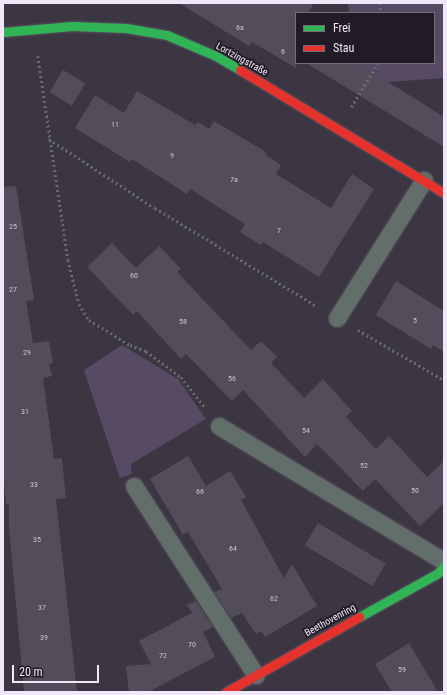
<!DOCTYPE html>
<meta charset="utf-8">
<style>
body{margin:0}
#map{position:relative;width:447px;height:695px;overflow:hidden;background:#3c3643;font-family:"Roboto Condensed",sans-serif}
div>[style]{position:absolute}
.green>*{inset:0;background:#574a64}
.building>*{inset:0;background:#534c5a;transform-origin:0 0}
.path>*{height:2.5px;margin-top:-1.25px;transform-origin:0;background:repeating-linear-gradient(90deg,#656c6d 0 2px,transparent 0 5px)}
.roads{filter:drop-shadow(0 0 1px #59535f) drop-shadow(0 0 1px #59535f)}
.lane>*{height:17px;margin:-8.5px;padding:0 8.5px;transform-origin:8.5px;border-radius:8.5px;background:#616e6a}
.fast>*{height:9px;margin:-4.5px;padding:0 4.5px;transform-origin:4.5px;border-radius:4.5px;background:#30b455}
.jam>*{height:9px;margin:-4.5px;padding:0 4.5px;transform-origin:4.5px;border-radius:4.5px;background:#e5322d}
span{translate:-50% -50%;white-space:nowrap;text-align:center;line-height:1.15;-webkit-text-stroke:3.5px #211b26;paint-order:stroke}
.number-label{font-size:8px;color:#c9c1d0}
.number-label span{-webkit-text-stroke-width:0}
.street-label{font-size:10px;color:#f0e8f8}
.frame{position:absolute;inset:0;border:4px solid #f0e8f8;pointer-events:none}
.legend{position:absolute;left:295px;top:12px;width:140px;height:52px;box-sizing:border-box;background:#211b26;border:1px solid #746d7a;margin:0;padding:5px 7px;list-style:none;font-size:12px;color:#f0e8f8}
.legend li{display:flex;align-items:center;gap:8px;height:20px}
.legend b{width:20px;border:1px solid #746d7a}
.scale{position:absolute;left:12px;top:665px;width:87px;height:18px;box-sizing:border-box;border:2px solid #f0e8f8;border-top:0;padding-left:5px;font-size:12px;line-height:14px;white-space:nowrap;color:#f0e8f8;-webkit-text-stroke:3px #211b26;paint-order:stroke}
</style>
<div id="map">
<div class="green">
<div style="clip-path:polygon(348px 3px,444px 3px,444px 78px,388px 82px,355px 63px,434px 63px,434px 13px,349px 13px)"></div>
<div style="clip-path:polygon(122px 345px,178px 379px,206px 419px,131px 464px,132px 474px,120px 478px,84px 370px)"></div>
</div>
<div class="building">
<div style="clip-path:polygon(179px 3px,314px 3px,308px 13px,296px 13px,296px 68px,252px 42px,249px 46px)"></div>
<div style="clip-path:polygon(306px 63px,358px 63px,444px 117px,444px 147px)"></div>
<div style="left:63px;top:70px;width:26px;height:26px;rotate:31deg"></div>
<div style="clip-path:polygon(137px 91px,195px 125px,198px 122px,209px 129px,214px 121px,266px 152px,265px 154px,281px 165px,276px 174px,331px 208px,352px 174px,374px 189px,319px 277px,263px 242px,261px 245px,240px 232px,245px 224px,190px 189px,187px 194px,132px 159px,130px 162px,75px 128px,95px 95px,124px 113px)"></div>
<div style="clip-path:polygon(16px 186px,34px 300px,26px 301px,33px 343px,49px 341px,53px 363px,49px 364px,52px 376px,43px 378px,54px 459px,62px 458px,66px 498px,56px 499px,77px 692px,24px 692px,9px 528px,9px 504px,6px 504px,3px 472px,3px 187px)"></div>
<div style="clip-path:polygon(112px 243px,136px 268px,159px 246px,181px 269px,177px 272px,251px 350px,261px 341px,277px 357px,271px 363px,304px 398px,323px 379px,352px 411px,346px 417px,376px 449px,389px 436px,427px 477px,444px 461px,444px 503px,420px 526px,375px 479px,363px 491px,317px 444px,305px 457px,243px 390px,232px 401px,186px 354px,181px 359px,137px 311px,133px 315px,87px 267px)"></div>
<div style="clip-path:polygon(396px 281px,444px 311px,444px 352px,433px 345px,431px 349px,376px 315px)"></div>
<div style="clip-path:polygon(188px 456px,206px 486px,230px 471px,246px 497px,241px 500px,284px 578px,292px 564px,317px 606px,265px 637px,261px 631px,256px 634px,242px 613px,231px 618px,214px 592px,222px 589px,188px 532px,183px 535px,150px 479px)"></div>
<div style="left:318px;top:523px;width:79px;height:26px;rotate:31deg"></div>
<div style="clip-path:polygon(196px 601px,213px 627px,203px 632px,215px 657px,148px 692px,129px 692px,126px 666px,151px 664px,139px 641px,192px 613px,187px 605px)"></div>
<div style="clip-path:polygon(409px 643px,438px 692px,392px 692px,375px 664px)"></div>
</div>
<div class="path">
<div style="left:379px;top:3px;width:10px;rotate:73deg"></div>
<div style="left:38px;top:56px;width:206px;rotate:81.6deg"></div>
<div style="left:68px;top:260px;width:45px;rotate:76deg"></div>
<div style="left:79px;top:304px;width:19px;rotate:58deg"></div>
<div style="left:89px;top:320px;width:48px;rotate:31.4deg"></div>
<div style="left:130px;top:345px;width:17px;rotate:21deg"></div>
<div style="left:146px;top:351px;width:44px;rotate:36.6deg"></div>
<div style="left:181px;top:377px;width:39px;rotate:52deg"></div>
<div style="left:351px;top:107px;width:52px;rotate:-58.5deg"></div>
<div style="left:49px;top:139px;width:126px;rotate:33.1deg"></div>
<div style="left:155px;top:208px;width:189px;rotate:31.2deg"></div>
<div style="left:358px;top:330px;width:99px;rotate:30.2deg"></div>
</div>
<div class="roads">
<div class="lane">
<div style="left:337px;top:318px;width:163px;rotate:-57.8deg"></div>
<div style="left:219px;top:426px;width:262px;rotate:31deg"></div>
<div style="left:134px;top:486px;width:225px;rotate:57.2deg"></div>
</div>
<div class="fast">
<div style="left:3px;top:32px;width:69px;rotate:-5deg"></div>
<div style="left:72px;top:26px;width:54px;rotate:2.1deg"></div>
<div style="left:126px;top:28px;width:42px;rotate:9.7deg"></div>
<div style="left:167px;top:35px;width:53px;rotate:23.2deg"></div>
<div style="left:216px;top:56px;width:28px;rotate:30deg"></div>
<div style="left:359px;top:617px;width:90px;rotate:-29.1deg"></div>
<div style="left:438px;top:573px;width:9px;rotate:-49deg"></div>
</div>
<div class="jam">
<div style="left:240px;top:70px;width:238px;rotate:31.1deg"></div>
<div style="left:226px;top:692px;width:153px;rotate:-29.4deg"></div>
</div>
</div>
<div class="number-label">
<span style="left:240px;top:28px">6a</span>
<span style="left:283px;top:52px">6</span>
<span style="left:115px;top:125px">11</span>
<span style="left:172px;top:156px">9</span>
<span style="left:234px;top:180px">7a</span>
<span style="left:13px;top:227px">25</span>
<span style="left:279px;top:231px">7</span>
<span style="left:134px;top:276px">60</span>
<span style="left:13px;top:290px">27</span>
<span style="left:415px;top:321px">5</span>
<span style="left:183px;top:322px">58</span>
<span style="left:27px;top:353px">29</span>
<span style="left:232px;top:379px">56</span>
<span style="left:25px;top:412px">31</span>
<span style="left:306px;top:431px">54</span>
<span style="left:364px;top:466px">52</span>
<span style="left:34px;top:485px">33</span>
<span style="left:415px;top:491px">50</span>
<span style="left:200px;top:492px">66</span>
<span style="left:37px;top:540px">35</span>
<span style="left:233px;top:549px">64</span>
<span style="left:274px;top:599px">62</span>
<span style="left:42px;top:608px">37</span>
<span style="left:44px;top:638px">39</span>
<span style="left:192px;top:645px">70</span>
<span style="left:163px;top:656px">72</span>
<span style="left:402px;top:670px">59</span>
</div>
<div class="street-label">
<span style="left:242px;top:59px;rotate:29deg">Lortzingstraße</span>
<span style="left:330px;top:620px;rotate:-29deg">Beethovenring</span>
</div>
<div class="frame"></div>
<ul class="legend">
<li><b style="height:5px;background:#30b455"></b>Frei</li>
<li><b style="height:5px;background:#e5322d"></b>Stau</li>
</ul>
<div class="scale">20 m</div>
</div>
